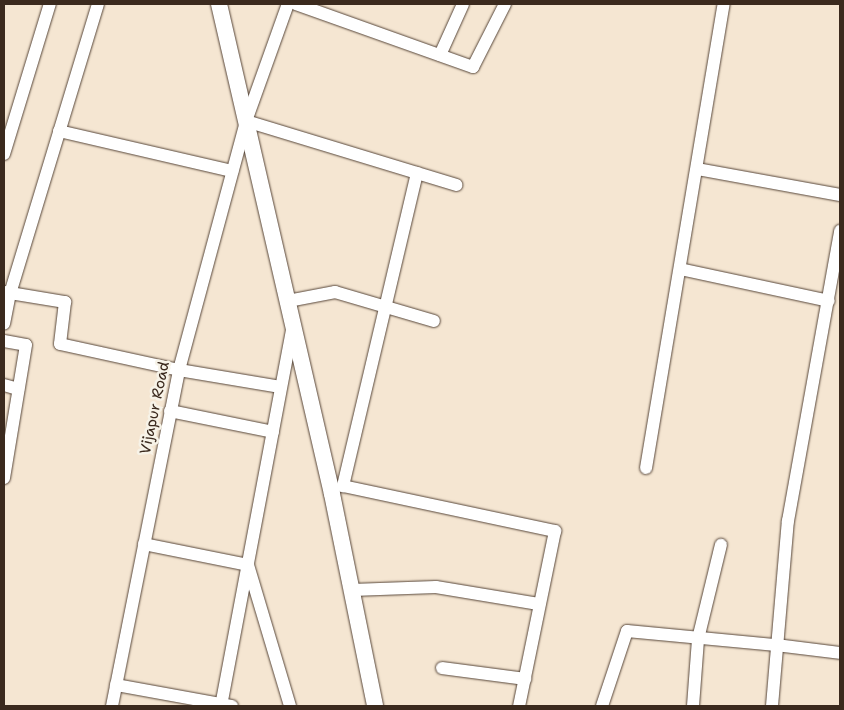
<!DOCTYPE html>
<style>
body{margin:0}
#map{position:relative;width:844px;height:710px;overflow:hidden;background:#f5e6d2;font-family:"Shantell Sans",sans-serif}
div>[style]{position:absolute}
.roads{filter:drop-shadow(0 0 1px #574639) drop-shadow(0 0 1px #574639)}
.minor>*{height:12px;margin:-6px;padding:0 6px;transform-origin:6px;border-radius:6px;background:#fff}
.tertiary>*{height:16px;margin:-8px;padding:0 8px;transform-origin:8px;border-radius:8px;background:#fff}
span{translate:-50% -50%;white-space:nowrap;text-align:center;line-height:1.15;-webkit-text-stroke:5px #f7f3e8;paint-order:stroke}
.street-label{font-size:15px;color:#3b2a1e}
.frame{position:absolute;inset:0;border:5px solid #3b2a1e;pointer-events:none}
</style>
<div id="map">
<div class="roads">
<div class="minor">
<div style="left:98px;top:4px;width:302px;rotate:106.9deg"></div>
<div style="left:10px;top:293px;width:56px;rotate:9.3deg"></div>
<div style="left:65px;top:302px;width:42px;rotate:96.8deg"></div>
<div style="left:60px;top:344px;width:122px;rotate:12.3deg"></div>
<div style="left:179px;top:370px;width:103px;rotate:9.5deg"></div>
<div style="left:296px;top:4px;width:188px;rotate:19.6deg"></div>
<div style="left:473px;top:67px;width:71px;rotate:-63.1deg"></div>
<div style="left:440px;top:55px;width:56px;rotate:-65.7deg"></div>
<div style="left:246px;top:121px;width:220px;rotate:16.9deg"></div>
<div style="left:59px;top:131px;width:178px;rotate:13deg"></div>
<div style="left:4px;top:154px;width:157px;rotate:-73deg"></div>
<div style="left:697px;top:169px;width:145px;rotate:10.3deg"></div>
<div style="left:417px;top:173px;width:322px;rotate:103.3deg"></div>
<div style="left:343px;top:486px;width:217px;rotate:12deg"></div>
<div style="left:555px;top:531px;width:179px;rotate:101.6deg"></div>
<div style="left:680px;top:269px;width:152px;rotate:12.1deg"></div>
<div style="left:4px;top:292px;width:6px;rotate:9deg"></div>
<div style="left:10px;top:293px;width:31px;rotate:101deg"></div>
<div style="left:288px;top:301px;width:48px;rotate:-10.8deg"></div>
<div style="left:335px;top:292px;width:103px;rotate:16.3deg"></div>
<div style="left:4px;top:341px;width:22px;rotate:10deg"></div>
<div style="left:26px;top:345px;width:135px;rotate:99.4deg"></div>
<div style="left:4px;top:385px;width:15px;rotate:16deg"></div>
<div style="left:170px;top:411px;width:105px;rotate:11.5deg"></div>
<div style="left:646px;top:468px;width:471px;rotate:-80.5deg"></div>
<div style="left:144px;top:544px;width:106px;rotate:11.4deg"></div>
<div style="left:248px;top:565px;width:147px;rotate:73.4deg"></div>
<div style="left:352px;top:590px;width:84px;rotate:-2deg"></div>
<div style="left:436px;top:587px;width:104px;rotate:9.4deg"></div>
<div style="left:442px;top:668px;width:84px;rotate:7.5deg"></div>
<div style="left:116px;top:685px;width:118px;rotate:10.3deg"></div>
<div style="left:112px;top:706px;width:343px;rotate:-78.7deg"></div>
<div style="left:179px;top:370px;width:258px;rotate:-74.9deg"></div>
<div style="left:246px;top:121px;width:124px;rotate:-70.3deg"></div>
<div style="left:221px;top:706px;width:384px;rotate:-79.3deg"></div>
<div style="left:602px;top:706px;width:79px;rotate:-71.6deg"></div>
<div style="left:627px;top:631px;width:150px;rotate:5.4deg"></div>
<div style="left:776px;top:645px;width:64px;rotate:7.1deg"></div>
<div style="left:693px;top:706px;width:67px;rotate:-85.7deg"></div>
<div style="left:698px;top:639px;width:97px;rotate:-76.3deg"></div>
<div style="left:772px;top:706px;width:186px;rotate:-85.1deg"></div>
<div style="left:788px;top:521px;width:295px;rotate:-79.8deg"></div>
</div>
<div class="tertiary">
<div style="left:219px;top:4px;width:503px;rotate:77.01deg"></div>
<div style="left:332px;top:494px;width:216px;rotate:78.5deg"></div>
</div>
</div>
<div class="street-label">
<span style="left:155px;top:408px;rotate:-78deg">Vijapur Road</span>
</div>
<div class="frame"></div>
</div>
